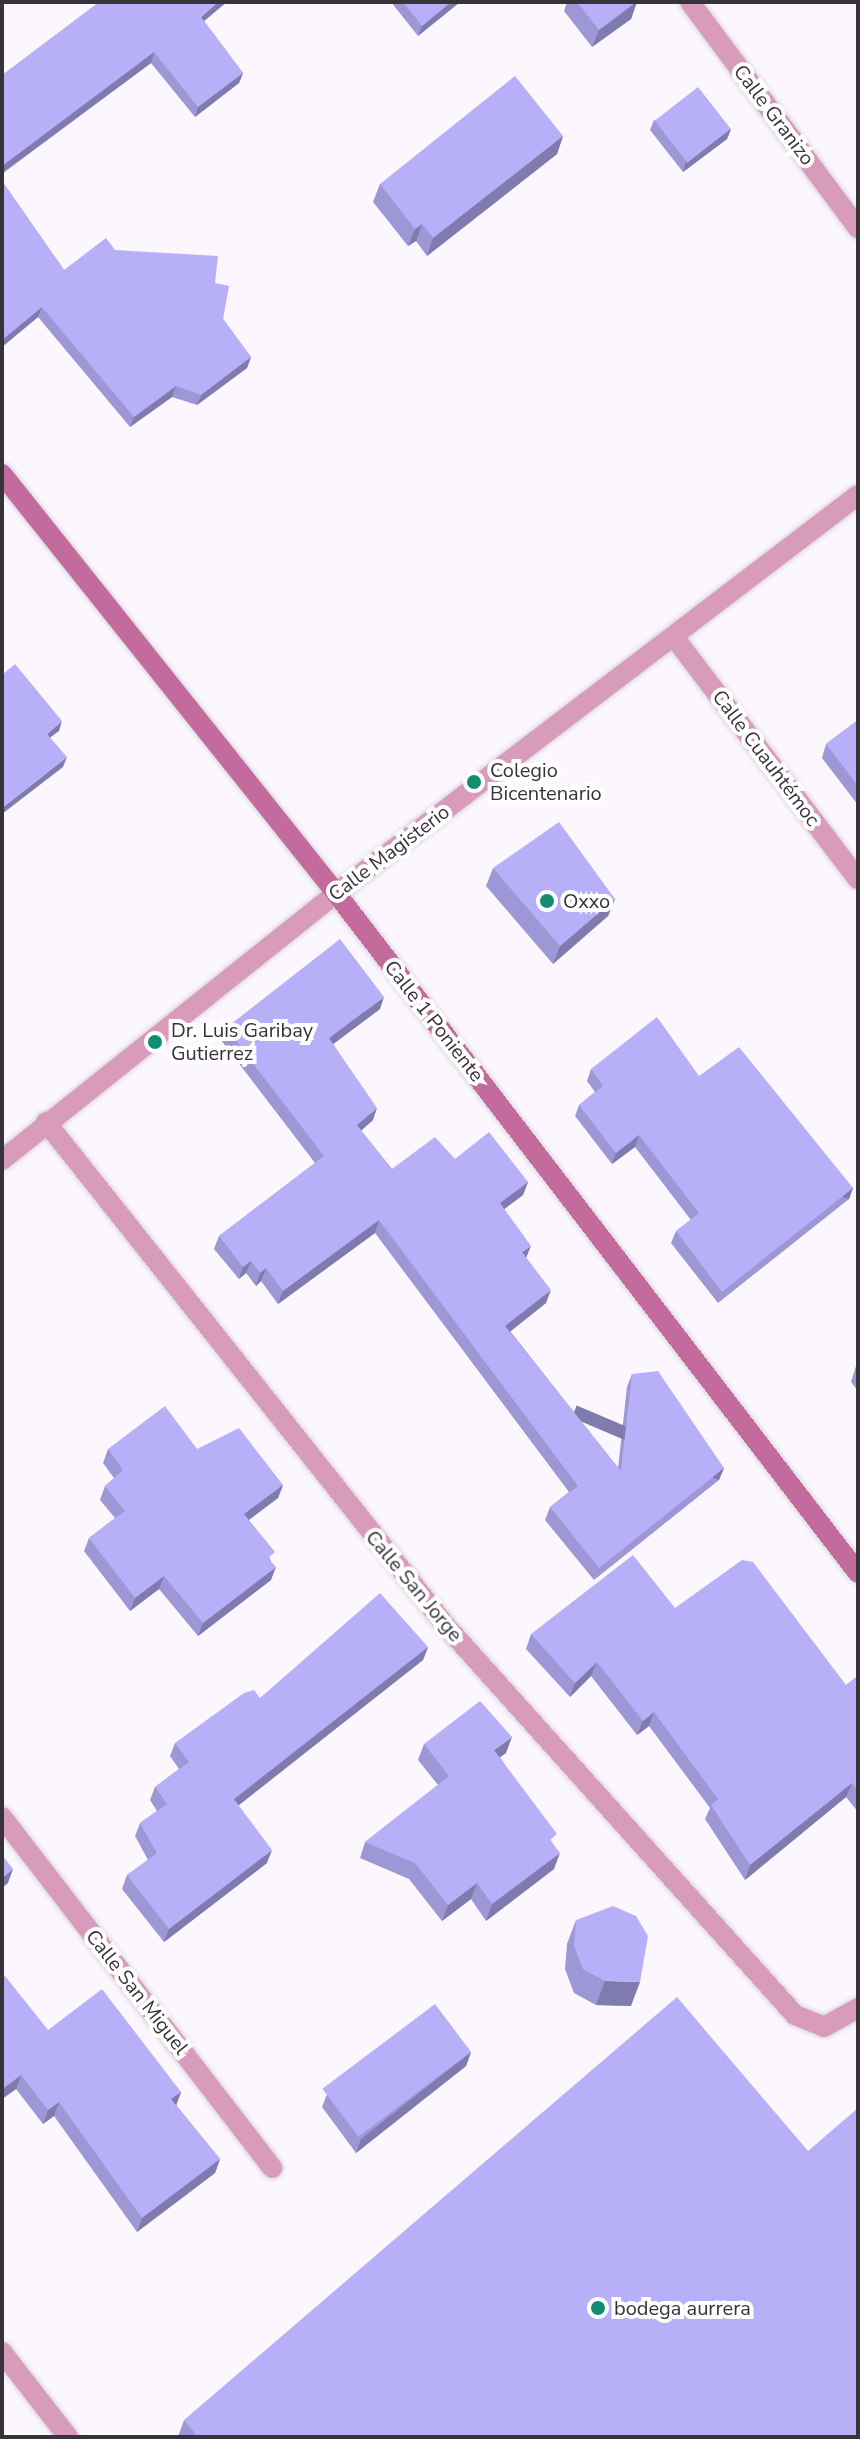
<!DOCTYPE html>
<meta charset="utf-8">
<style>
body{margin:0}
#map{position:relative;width:860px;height:2439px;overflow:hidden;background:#fcf7fe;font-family:"Nunito Sans",sans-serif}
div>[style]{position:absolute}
.roads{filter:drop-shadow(0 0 2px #d9d4db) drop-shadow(0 0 2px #d9d4db)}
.minor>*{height:20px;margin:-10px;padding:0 10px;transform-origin:10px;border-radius:10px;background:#d89bbb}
.secondary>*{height:20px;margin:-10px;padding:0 10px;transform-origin:10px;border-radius:10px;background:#c36b9c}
.wall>*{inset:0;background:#9d97d5}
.shaded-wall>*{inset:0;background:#807bae;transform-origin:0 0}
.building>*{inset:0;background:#b7b0f8;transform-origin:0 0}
.dots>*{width:22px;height:22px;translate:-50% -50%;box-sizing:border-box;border:4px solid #fff;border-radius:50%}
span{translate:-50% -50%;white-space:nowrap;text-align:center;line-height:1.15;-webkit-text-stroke:8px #fff;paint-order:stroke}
.street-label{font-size:20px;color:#383339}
.poi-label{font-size:20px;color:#383339}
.left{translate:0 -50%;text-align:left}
.frame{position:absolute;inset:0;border:4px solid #383339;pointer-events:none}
</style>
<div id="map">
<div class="roads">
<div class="minor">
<div style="left:690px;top:2px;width:282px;rotate:53.4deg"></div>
<div style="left:674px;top:637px;width:304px;rotate:52.8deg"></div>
<div style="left:46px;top:1122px;width:643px;rotate:51.56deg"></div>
<div style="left:446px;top:1626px;width:523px;rotate:48.1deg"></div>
<div style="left:795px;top:2015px;width:31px;rotate:22deg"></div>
<div style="left:824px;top:2027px;width:39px;rotate:-29deg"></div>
<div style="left:2px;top:1160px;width:428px;rotate:-38.6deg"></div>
<div style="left:336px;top:893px;width:656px;rotate:-37.32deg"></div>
<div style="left:2px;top:1817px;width:443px;rotate:52.4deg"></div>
<div style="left:2px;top:2352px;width:108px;rotate:52.2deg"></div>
</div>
<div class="secondary">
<div style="left:2px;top:474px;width:536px;rotate:51.44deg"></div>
<div style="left:336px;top:893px;width:857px;rotate:52.49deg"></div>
</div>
</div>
<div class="wall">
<div style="clip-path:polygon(391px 2px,460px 2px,418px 36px)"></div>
<div style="clip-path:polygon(567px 2px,637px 2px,631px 19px,592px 47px,564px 11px)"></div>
<div style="clip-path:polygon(204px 21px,243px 73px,239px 83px,195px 117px,151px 63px,2px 174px,2px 75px)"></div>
<div style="clip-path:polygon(654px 120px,731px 129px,727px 139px,683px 172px,650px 130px)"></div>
<div style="clip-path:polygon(563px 136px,557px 154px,427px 256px,416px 241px,408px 246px,373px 202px,380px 184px)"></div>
<div style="clip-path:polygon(2px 181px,64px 270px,115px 250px,215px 283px,223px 319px,251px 357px,247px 368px,197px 405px,172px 397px,130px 427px,38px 317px,2px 347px)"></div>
<div style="clip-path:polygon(858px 720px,858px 805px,822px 758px,826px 744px)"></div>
<div style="clip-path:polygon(493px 868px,615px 899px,608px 916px,553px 964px,486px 886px)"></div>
<div style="clip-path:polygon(380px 1009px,333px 1044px,373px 1120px,361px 1131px,392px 1169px,455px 1159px,528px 1182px,523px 1195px,504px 1209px,546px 1303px,510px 1331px,618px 1468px,627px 1387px,632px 1374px,724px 1468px,719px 1480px,594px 1580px,545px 1520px,550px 1507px,569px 1492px,375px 1233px,278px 1304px,261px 1281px,256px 1286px,246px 1273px,239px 1279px,214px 1249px,219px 1236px,315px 1163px,221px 1040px,226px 1028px)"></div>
<div style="clip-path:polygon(591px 1069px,699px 1076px,853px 1188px,849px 1199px,718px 1303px,671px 1243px,676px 1231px,691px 1220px,635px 1147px,612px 1164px,575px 1116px,579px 1105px,595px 1092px,587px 1081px)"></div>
<div style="clip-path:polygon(858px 1365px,858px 1391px,851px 1382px,856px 1366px)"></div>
<div style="clip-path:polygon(108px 1449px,197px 1449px,283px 1485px,278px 1498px,249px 1520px,271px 1561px,271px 1580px,198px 1636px,159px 1589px,130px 1611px,84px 1551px,89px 1538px,115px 1518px,100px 1500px,105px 1486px,114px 1478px,103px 1463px)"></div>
<div style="clip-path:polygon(675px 1608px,846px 1685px,858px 1679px,858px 1812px,846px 1797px,745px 1880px,705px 1819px,710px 1808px,649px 1726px,637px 1735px,591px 1676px,570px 1697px,526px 1649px,531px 1634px)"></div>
<div style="clip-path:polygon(428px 1647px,423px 1660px,238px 1805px,267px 1863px,164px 1942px,122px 1889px,127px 1875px,148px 1860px,135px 1836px,140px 1823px,157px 1811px,150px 1800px,155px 1787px,179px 1769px,170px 1756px,175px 1743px,260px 1698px)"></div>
<div style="clip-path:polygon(424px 1744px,506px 1753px,500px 1757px,553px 1844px,554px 1869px,486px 1921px,471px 1899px,442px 1921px,409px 1879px,360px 1858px,365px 1842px,438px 1785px,418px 1760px)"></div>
<div style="clip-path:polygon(576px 1920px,631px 2006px,596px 2005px,574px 1993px,565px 1969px,567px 1944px)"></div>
<div style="clip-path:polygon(48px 2030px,181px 2092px,176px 2105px,220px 2159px,215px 2173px,137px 2232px,54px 2116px,43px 2124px,16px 2089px,2px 2099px)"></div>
<div style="clip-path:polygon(471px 2052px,466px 2066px,356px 2153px,322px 2107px,327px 2094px)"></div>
<div style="clip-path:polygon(808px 2151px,858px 2437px,178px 2437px,184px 2420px)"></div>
</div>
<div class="shaded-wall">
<div style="clip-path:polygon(218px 2px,227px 2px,197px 27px,201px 17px)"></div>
<div style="clip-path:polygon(451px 2px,460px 2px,418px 36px,422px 26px)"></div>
<div style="clip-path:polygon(637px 2px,631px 19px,592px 47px,599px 30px)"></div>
<div style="clip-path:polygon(154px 52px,151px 63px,2px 173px,2px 166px)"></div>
<div style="clip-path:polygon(243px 73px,239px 83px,195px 117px,198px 107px)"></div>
<div style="clip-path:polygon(731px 129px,727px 139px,683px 172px,686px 162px)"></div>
<div style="clip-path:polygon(563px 136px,557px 154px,427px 256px,433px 238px)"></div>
<div style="clip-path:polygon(422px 224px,416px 241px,408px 246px,415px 229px)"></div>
<div style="clip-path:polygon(42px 307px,38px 317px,2px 347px,2px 340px)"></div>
<div style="clip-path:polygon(251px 357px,247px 368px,197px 405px,201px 395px)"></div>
<div style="clip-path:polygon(176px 386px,172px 397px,130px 427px,134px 417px)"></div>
<div style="clip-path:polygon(62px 721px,59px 731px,43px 743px,47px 734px)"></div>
<div style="clip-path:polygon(67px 757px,63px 767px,2px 814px,2px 808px)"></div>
<div style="clip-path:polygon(615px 899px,608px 916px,553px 964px,560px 946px)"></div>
<div style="clip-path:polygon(384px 997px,380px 1009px,324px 1051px,329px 1038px)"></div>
<div style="clip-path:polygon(377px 1108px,373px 1120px,352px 1138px,357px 1125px)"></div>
<div style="clip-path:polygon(639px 1135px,635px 1147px,612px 1164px,616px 1153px)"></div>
<div style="clip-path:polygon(528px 1182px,523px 1195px,495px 1216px,500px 1203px)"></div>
<div style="left:853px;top:1188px;width:12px;height:167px;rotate:110deg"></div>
<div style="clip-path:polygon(379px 1220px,375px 1233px,278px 1304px,283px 1291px)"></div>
<div style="clip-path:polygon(531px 1246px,526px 1258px,522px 1252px)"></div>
<div style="clip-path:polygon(251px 1261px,246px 1273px,239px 1279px,243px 1267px)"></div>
<div style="clip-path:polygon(266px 1268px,261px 1281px,256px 1286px,260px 1273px)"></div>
<div style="clip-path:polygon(551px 1290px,546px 1303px,501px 1339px,505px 1326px)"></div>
<div style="left:724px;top:1468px;width:13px;height:160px;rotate:113deg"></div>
<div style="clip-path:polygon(283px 1485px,278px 1498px,239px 1527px,244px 1514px)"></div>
<div style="clip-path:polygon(276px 1567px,271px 1580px,198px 1636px,203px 1623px)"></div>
<div style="clip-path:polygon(164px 1576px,159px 1589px,130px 1611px,135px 1598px)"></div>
<div style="clip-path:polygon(428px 1647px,423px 1660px,229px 1813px,234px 1799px)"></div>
<div style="clip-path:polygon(597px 1662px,591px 1676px,570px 1697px,575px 1683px)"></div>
<div style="clip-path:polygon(654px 1712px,649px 1726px,637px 1735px,643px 1721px)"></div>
<div style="clip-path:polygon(512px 1737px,506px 1753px,488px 1766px,494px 1750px)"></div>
<div style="clip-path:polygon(852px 1783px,846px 1797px,745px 1880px,750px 1865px)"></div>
<div style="clip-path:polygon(272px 1850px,267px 1863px,164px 1942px,169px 1929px)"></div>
<div style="clip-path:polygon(560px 1853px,554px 1869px,486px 1921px,492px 1904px)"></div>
<div style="clip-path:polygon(13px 1869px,8px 1883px,2px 1888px,2px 1878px)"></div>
<div style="clip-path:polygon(477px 1883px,471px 1899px,442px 1921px,448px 1905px)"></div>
<div style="clip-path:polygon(605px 1981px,640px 1982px,631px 2006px,596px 2005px)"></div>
<div style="clip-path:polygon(471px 2052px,466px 2066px,356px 2153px,361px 2139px)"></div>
<div style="clip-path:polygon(21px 2075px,16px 2089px,2px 2099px,2px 2089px)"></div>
<div style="clip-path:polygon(181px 2092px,176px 2106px,171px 2099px)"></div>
<div style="clip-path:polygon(59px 2102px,54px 2116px,43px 2124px,48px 2110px)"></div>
<div style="clip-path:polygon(220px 2159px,215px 2173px,137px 2232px,142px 2218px)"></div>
</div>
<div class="building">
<div style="clip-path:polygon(99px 2px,218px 2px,201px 17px,243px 73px,198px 107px,154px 52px,2px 166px,2px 75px)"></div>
<div style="clip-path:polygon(403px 2px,451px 2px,422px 26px)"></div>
<div style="clip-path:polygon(577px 2px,636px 2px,599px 30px)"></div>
<div style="clip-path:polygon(515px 76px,563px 136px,433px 238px,422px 224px,415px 229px,380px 184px)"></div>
<div style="left:698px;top:87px;width:53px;height:55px;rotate:52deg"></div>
<div style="clip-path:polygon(2px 181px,64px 270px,106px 238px,115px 250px,218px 256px,215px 283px,229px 286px,223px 319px,251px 357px,201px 395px,176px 386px,134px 417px,42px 307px,2px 340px)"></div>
<div style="clip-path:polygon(15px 664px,62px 721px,47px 734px,67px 757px,2px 808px,2px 675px)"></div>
<div style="clip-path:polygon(858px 720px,858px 786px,826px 744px)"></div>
<div style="clip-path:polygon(559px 822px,615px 899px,560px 946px,493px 868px)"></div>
<div style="clip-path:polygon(340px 939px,384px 997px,329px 1038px,377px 1108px,357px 1125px,392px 1169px,435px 1137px,455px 1159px,489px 1132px,528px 1182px,500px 1203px,531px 1246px,522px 1252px,551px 1290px,505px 1326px,621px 1471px,632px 1374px,658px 1371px,724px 1468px,599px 1568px,550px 1507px,578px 1486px,379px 1220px,283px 1291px,266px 1268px,260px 1273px,251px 1261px,243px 1267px,219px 1236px,324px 1156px,226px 1028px)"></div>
<div style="clip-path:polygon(657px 1017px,699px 1076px,739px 1047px,853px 1188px,722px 1292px,676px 1231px,699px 1213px,639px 1135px,616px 1153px,579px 1105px,603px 1086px,591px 1069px)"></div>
<div style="clip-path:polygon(165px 1406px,197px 1449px,239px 1428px,283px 1485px,244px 1514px,275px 1552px,268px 1558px,276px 1567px,203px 1623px,164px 1576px,135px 1598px,89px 1538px,125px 1511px,105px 1486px,123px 1470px,108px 1449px)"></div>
<div style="clip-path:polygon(633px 1555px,675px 1608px,742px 1560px,753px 1562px,846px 1685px,856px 1677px,858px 1679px,858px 1791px,852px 1783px,750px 1865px,711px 1805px,718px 1799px,654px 1712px,643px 1721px,597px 1662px,575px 1683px,531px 1634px)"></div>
<div style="clip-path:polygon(380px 1593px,428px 1647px,234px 1799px,272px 1850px,169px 1929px,127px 1875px,157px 1853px,140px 1823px,167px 1804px,155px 1787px,189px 1762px,175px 1743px,244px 1693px,254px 1690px,260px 1698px)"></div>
<div style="clip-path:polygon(480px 1701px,512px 1737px,494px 1750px,557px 1834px,550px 1840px,560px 1853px,492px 1904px,477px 1883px,448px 1905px,415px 1863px,365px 1842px,449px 1776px,424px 1744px)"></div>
<div style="clip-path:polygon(2px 1855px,13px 1869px,2px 1878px)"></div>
<div style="clip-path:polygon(613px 1906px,636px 1916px,648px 1936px,640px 1982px,605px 1981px,583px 1969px,574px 1946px,576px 1920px)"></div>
<div style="clip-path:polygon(5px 1976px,48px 2030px,102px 1989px,181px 2092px,171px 2099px,220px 2159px,142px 2218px,59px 2102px,48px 2110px,21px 2075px,2px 2089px,2px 1978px)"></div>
<div style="clip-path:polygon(677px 1997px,808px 2151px,858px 2108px,858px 2437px,198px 2437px,184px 2420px)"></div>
<div style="left:435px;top:2004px;width:60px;height:141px;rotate:53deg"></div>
</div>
<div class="dots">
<div style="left:474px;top:782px;background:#128d72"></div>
<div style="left:547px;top:901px;background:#128d72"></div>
<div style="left:155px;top:1042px;background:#128d72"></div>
<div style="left:598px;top:2308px;background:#128d72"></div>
</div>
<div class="street-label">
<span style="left:774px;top:115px;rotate:53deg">Calle Granizo</span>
<span style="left:766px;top:758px;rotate:53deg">Calle Cuauhtémoc</span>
<span style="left:389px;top:853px;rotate:-37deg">Calle Magisterio</span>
<span style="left:434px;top:1021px;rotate:52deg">Calle 1 Poniente</span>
<span style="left:414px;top:1586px;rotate:50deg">Calle San Jorge</span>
<span style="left:137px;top:1992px;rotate:52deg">Calle San Miguel</span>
</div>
<div class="poi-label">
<span class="left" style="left:490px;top:782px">Colegio<br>Bicentenario</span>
<span class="left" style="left:563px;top:901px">Oxxo</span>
<span class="left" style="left:171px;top:1042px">Dr. Luis Garibay<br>Gutierrez</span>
<span class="left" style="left:614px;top:2308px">bodega aurrera</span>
</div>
<div class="frame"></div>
</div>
